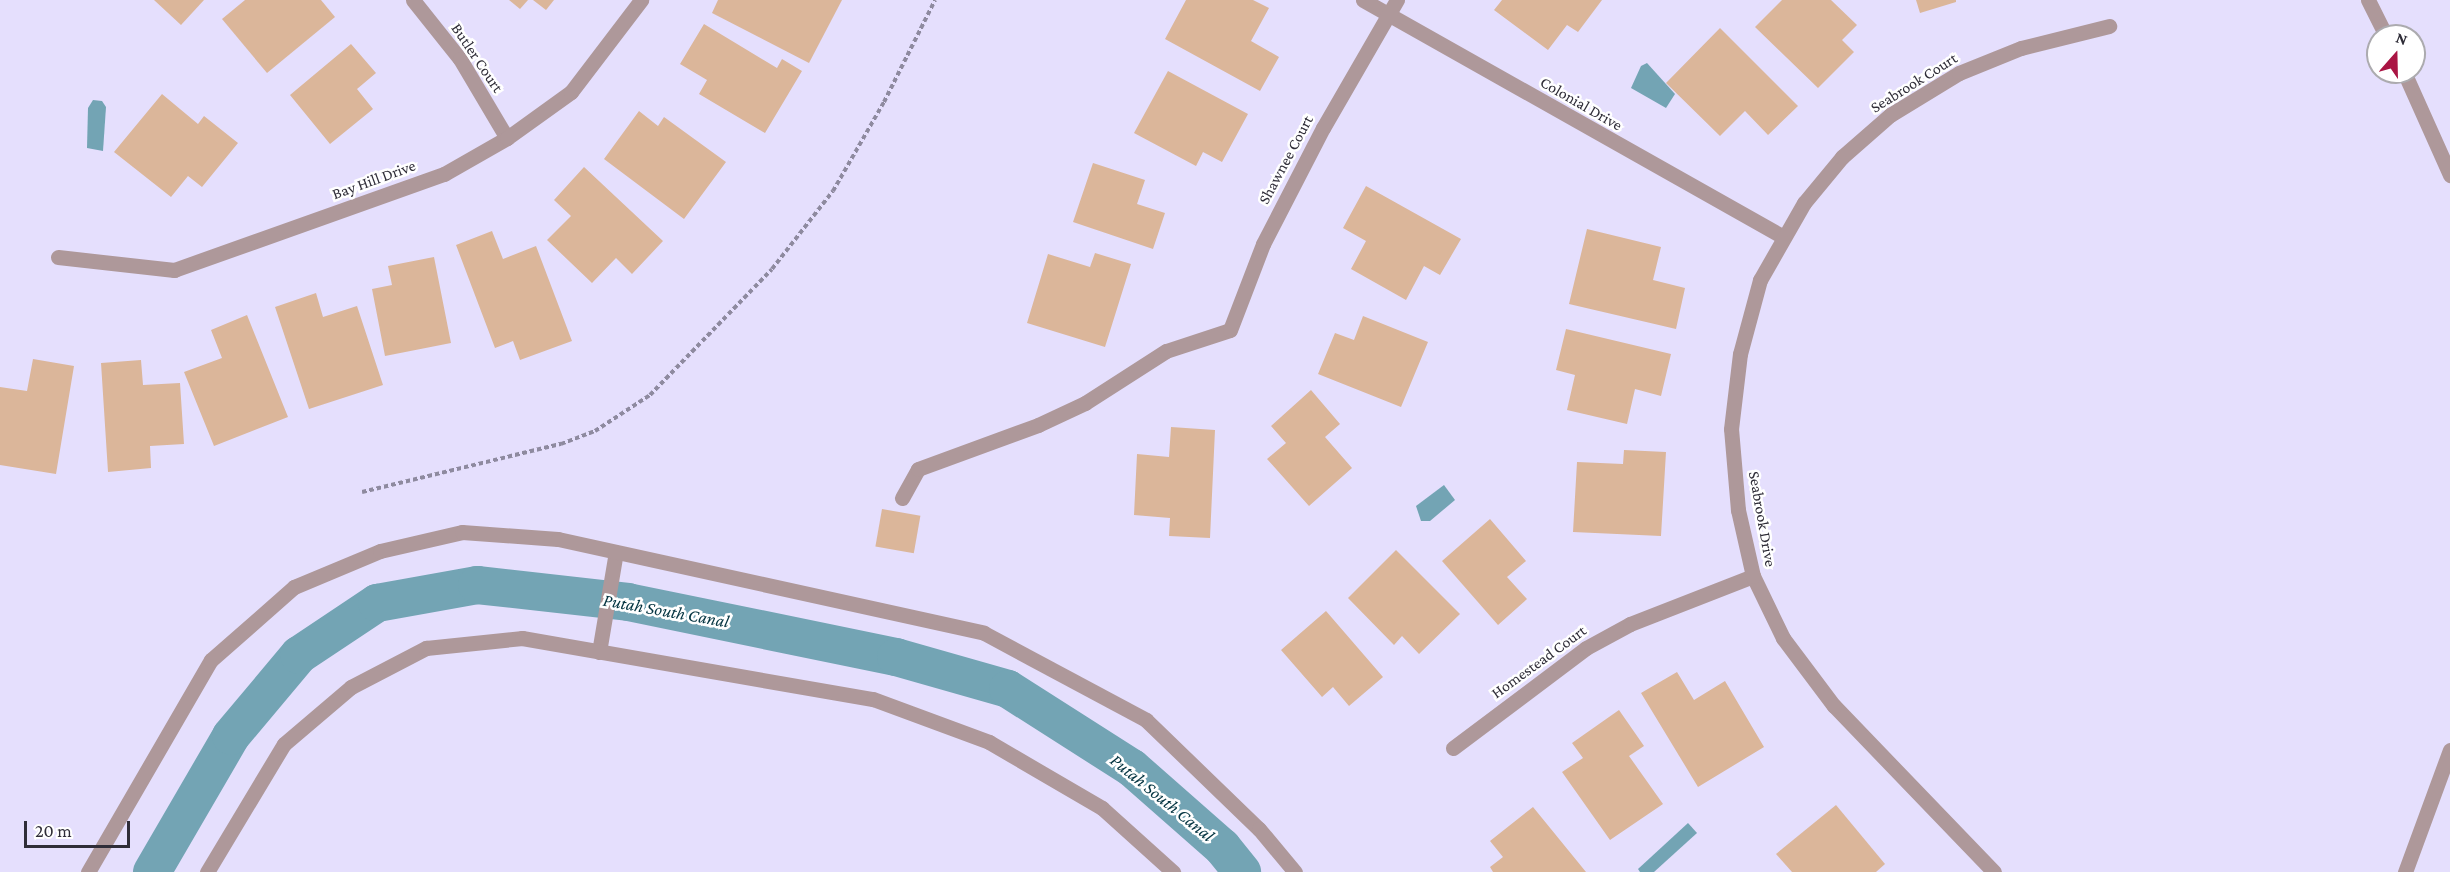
<!DOCTYPE html>
<style>
body{margin:0}
#map{position:relative;width:2450px;height:872px;overflow:hidden;background:#e5dffd;font-family:"Crimson Pro",serif}
div>[style]{position:absolute}
.water>*{inset:0;background:#73a4b4}
.canal>*{height:38px;margin:-19px;padding:0 19px;transform-origin:19px;border-radius:19px;background:#73a4b4}
.building>*{inset:0;background:#dbb69a;transform-origin:0 0}
.path>*{height:4px;margin-top:-2px;transform-origin:0;background:repeating-linear-gradient(90deg,#8e8a9f 0 4.5px,transparent 0 7.5px)}
.minor>*{height:15px;margin:-7.5px;padding:0 7.5px;transform-origin:7.5px;border-radius:7.5px;background:#ae989a}
span{translate:-50% -50%;white-space:nowrap;text-align:center;line-height:1.15;-webkit-text-stroke:5px #fff;paint-order:stroke}
.street-label{font-size:16px;color:#2f2d38}
.water-label{font-size:18px;color:#043441;font-style:italic}
.north{position:absolute;left:2366px;top:24px;width:60px;height:60px;box-sizing:border-box;background:#fff;border:2px solid #acabaf;border-radius:50%;rotate:20deg;font-size:16px;font-weight:700;line-height:24px;text-align:center;color:#2f2d38}
.north::after{content:'';display:block;margin:auto;width:21px;height:27px;background:#aa1544;clip-path:polygon(50% 0,100% 100%,50% 72%,0 100%)}
.scale{position:absolute;left:24px;top:821px;width:106px;height:27px;box-sizing:border-box;border:3px solid #2f2d38;border-top:0;padding-left:8px;font-size:18px;line-height:21px;white-space:nowrap;color:#2f2d38;-webkit-text-stroke:4px #fff;paint-order:stroke}
</style>
<div id="map">
<div class="water">
<div style="clip-path:polygon(1647px 63px,1675px 94px,1666px 108px,1631px 88px,1641px 66px)"></div>
<div style="clip-path:polygon(93px 100px,102px 101px,106px 107px,103px 151px,87px 148px,88px 108px)"></div>
<div style="clip-path:polygon(1444px 485px,1455px 500px,1430px 521px,1421px 521px,1416px 506px)"></div>
<div style="clip-path:polygon(1688px 823px,1697px 833px,1654px 872px,1640px 872px,1638px 869px)"></div>
</div>
<div class="canal">
<div style="left:152px;top:872px;width:157px;rotate:-59.8deg"></div>
<div style="left:231px;top:736px;width:106px;rotate:-50deg"></div>
<div style="left:299px;top:655px;width:94px;rotate:-33.7deg"></div>
<div style="left:377px;top:603px;width:102px;rotate:-10.2deg"></div>
<div style="left:477px;top:585px;width:152px;rotate:6.4deg"></div>
<div style="left:628px;top:602px;width:274px;rotate:11.6deg"></div>
<div style="left:896px;top:657px;width:116px;rotate:15.9deg"></div>
<div style="left:1008px;top:689px;width:147px;rotate:32.5deg"></div>
<div style="left:1132px;top:768px;width:120px;rotate:41.3deg"></div>
<div style="left:1222px;top:847px;width:32px;rotate:51deg"></div>
</div>
<div class="building">
<div style="clip-path:polygon(154px 0,204px 0,181px 25px)"></div>
<div style="clip-path:polygon(245px 0,321px 0,335px 17px,267px 73px,222px 19px)"></div>
<div style="clip-path:polygon(509px 0,528px 0,520px 9px)"></div>
<div style="clip-path:polygon(533px 0,554px 0,546px 10px)"></div>
<div style="clip-path:polygon(718px 0,842px 0,809px 63px,712px 13px)"></div>
<div style="clip-path:polygon(1186px 0,1253px 0,1269px 8px,1251px 41px,1279px 57px,1260px 91px,1165px 39px)"></div>
<div style="clip-path:polygon(1502px 0,1602px 0,1578px 32px,1567px 25px,1548px 50px,1494px 10px)"></div>
<div style="clip-path:polygon(1782px 0,1831px 0,1857px 25px,1842px 40px,1854px 52px,1818px 88px,1755px 27px)"></div>
<div style="clip-path:polygon(1916px 0,1956px 0,1956px 2px,1920px 13px)"></div>
<div style="clip-path:polygon(704px 24px,777px 68px,782px 59px,802px 71px,765px 133px,699px 94px,707px 80px,680px 64px)"></div>
<div style="clip-path:polygon(1720px 28px,1798px 106px,1768px 135px,1745px 111px,1720px 136px,1666px 83px)"></div>
<div style="clip-path:polygon(351px 44px,376px 73px,357px 89px,373px 109px,330px 144px,290px 95px)"></div>
<div style="clip-path:polygon(1168px 71px,1248px 114px,1222px 162px,1203px 152px,1196px 166px,1134px 133px)"></div>
<div style="clip-path:polygon(162px 94px,198px 124px,204px 116px,238px 143px,202px 187px,188px 176px,171px 197px,114px 152px)"></div>
<div style="clip-path:polygon(639px 111px,658px 126px,664px 117px,726px 162px,684px 219px,604px 159px)"></div>
<div style="clip-path:polygon(1093px 163px,1145px 180px,1137px 204px,1165px 213px,1153px 249px,1073px 222px)"></div>
<div style="clip-path:polygon(584px 167px,663px 241px,632px 274px,616px 258px,592px 283px,547px 240px,571px 216px,554px 200px)"></div>
<div style="clip-path:polygon(1366px 186px,1461px 239px,1440px 275px,1424px 266px,1406px 300px,1351px 269px,1366px 241px,1343px 228px)"></div>
<div style="clip-path:polygon(1587px 229px,1661px 247px,1653px 280px,1685px 288px,1676px 329px,1569px 304px)"></div>
<div style="clip-path:polygon(492px 231px,503px 259px,536px 246px,572px 341px,520px 360px,513px 341px,495px 348px,456px 245px)"></div>
<div style="clip-path:polygon(1095px 253px,1131px 264px,1105px 347px,1027px 323px,1048px 254px,1090px 267px)"></div>
<div style="clip-path:polygon(434px 257px,451px 343px,385px 356px,372px 289px,392px 285px,388px 266px)"></div>
<div style="clip-path:polygon(316px 293px,323px 317px,357px 306px,383px 385px,309px 409px,275px 307px)"></div>
<div style="clip-path:polygon(247px 315px,288px 417px,214px 446px,184px 372px,222px 358px,211px 330px)"></div>
<div style="clip-path:polygon(1363px 316px,1428px 342px,1401px 407px,1318px 374px,1335px 333px,1354px 340px)"></div>
<div style="clip-path:polygon(1566px 329px,1671px 354px,1661px 396px,1635px 389px,1627px 424px,1567px 410px,1575px 375px,1556px 370px)"></div>
<div style="clip-path:polygon(33px 359px,74px 366px,56px 474px,0 465px,0 387px,27px 391px)"></div>
<div style="clip-path:polygon(141px 360px,143px 385px,180px 383px,184px 444px,150px 446px,151px 468px,108px 472px,101px 363px)"></div>
<div style="clip-path:polygon(1311px 390px,1340px 424px,1325px 437px,1352px 468px,1309px 506px,1267px 459px,1286px 443px,1271px 426px)"></div>
<div style="clip-path:polygon(1171px 427px,1215px 430px,1210px 538px,1169px 536px,1170px 518px,1134px 515px,1137px 454px,1169px 457px)"></div>
<div style="clip-path:polygon(1624px 450px,1666px 452px,1661px 536px,1573px 532px,1577px 462px,1623px 464px)"></div>
<div style="left:882px;top:509px;width:39px;height:38px;rotate:10deg"></div>
<div style="clip-path:polygon(1490px 519px,1526px 561px,1507px 577px,1527px 599px,1498px 625px,1442px 561px)"></div>
<div style="clip-path:polygon(1396px 550px,1460px 614px,1419px 654px,1402px 636px,1394px 645px,1348px 598px)"></div>
<div style="clip-path:polygon(1326px 611px,1383px 677px,1349px 706px,1333px 687px,1322px 697px,1281px 650px)"></div>
<div style="clip-path:polygon(1677px 672px,1694px 700px,1725px 681px,1764px 747px,1698px 787px,1641px 693px)"></div>
<div style="clip-path:polygon(1619px 710px,1644px 746px,1629px 756px,1663px 804px,1610px 840px,1562px 772px,1583px 758px,1572px 743px)"></div>
<div style="clip-path:polygon(1836px 805px,1885px 864px,1876px 872px,1792px 872px,1776px 854px)"></div>
<div style="clip-path:polygon(1533px 807px,1586px 872px,1493px 872px,1490px 867px,1503px 857px,1490px 841px)"></div>
</div>
<div class="path">
<div style="left:362px;top:492px;width:205px;rotate:-13.6deg"></div>
<div style="left:561px;top:444px;width:36px;rotate:-21deg"></div>
<div style="left:595px;top:431px;width:66px;rotate:-33.2deg"></div>
<div style="left:650px;top:395px;width:175px;rotate:-45.9deg"></div>
<div style="left:772px;top:269px;width:99px;rotate:-52deg"></div>
<div style="left:833px;top:191px;width:103px;rotate:-60.2deg"></div>
<div style="left:884px;top:102px;width:114px;rotate:-63.4deg"></div>
</div>
<div class="minor">
<div style="left:413px;top:0;width:75px;rotate:51.5deg"></div>
<div style="left:460px;top:59px;width:92px;rotate:59.3deg"></div>
<div style="left:1363px;top:0;width:482px;rotate:29.4deg"></div>
<div style="left:2368px;top:0;width:40px;rotate:63.4deg"></div>
<div style="left:2404px;top:72px;width:113px;rotate:65.9deg"></div>
<div style="left:58px;top:257px;width:117px;rotate:6.4deg"></div>
<div style="left:174px;top:270px;width:287px;rotate:-19.6deg"></div>
<div style="left:444px;top:174px;width:73px;rotate:-29.7deg"></div>
<div style="left:507px;top:138px;width:79px;rotate:-35.7deg"></div>
<div style="left:571px;top:92px;width:116px;rotate:-52.7deg"></div>
<div style="left:902px;top:498px;width:33px;rotate:-61deg"></div>
<div style="left:918px;top:469px;width:128px;rotate:-20.1deg"></div>
<div style="left:1038px;top:425px;width:52px;rotate:-25.1deg"></div>
<div style="left:1085px;top:403px;width:96px;rotate:-32.7deg"></div>
<div style="left:1166px;top:351px;width:67px;rotate:-18.2deg"></div>
<div style="left:1230px;top:330px;width:92px;rotate:-69deg"></div>
<div style="left:1263px;top:244px;width:131px;rotate:-62.7deg"></div>
<div style="left:1323px;top:128px;width:148px;rotate:-60deg"></div>
<div style="left:599px;top:652px;width:101px;rotate:-80.4deg"></div>
<div style="left:1453px;top:748px;width:166px;rotate:-36.9deg"></div>
<div style="left:1586px;top:648px;width:50px;rotate:-28.6deg"></div>
<div style="left:1630px;top:624px;width:132px;rotate:-21.3deg"></div>
<div style="left:88px;top:872px;width:245px;rotate:-59.9deg"></div>
<div style="left:211px;top:660px;width:111px;rotate:-41.3deg"></div>
<div style="left:294px;top:587px;width:93px;rotate:-22.7deg"></div>
<div style="left:380px;top:551px;width:84px;rotate:-13deg"></div>
<div style="left:462px;top:532px;width:96px;rotate:4.2deg"></div>
<div style="left:558px;top:539px;width:436px;rotate:12.4deg"></div>
<div style="left:984px;top:633px;width:184px;rotate:28.2deg"></div>
<div style="left:1146px;top:720px;width:157px;rotate:44deg"></div>
<div style="left:1259px;top:829px;width:56px;rotate:50.1deg"></div>
<div style="left:207px;top:872px;width:149px;rotate:-59deg"></div>
<div style="left:284px;top:744px;width:88px;rotate:-40.4deg"></div>
<div style="left:351px;top:687px;width:85px;rotate:-27.5deg"></div>
<div style="left:426px;top:648px;width:97px;rotate:-5.9deg"></div>
<div style="left:522px;top:638px;width:356px;rotate:9.9deg"></div>
<div style="left:873px;top:699px;width:124px;rotate:20.3deg"></div>
<div style="left:989px;top:742px;width:131px;rotate:30.3deg"></div>
<div style="left:1102px;top:808px;width:96px;rotate:42deg"></div>
<div style="left:1994px;top:872px;width:231px;rotate:-133.9deg"></div>
<div style="left:1834px;top:706px;width:85px;rotate:-126.9deg"></div>
<div style="left:1783px;top:638px;width:69px;rotate:-115.8deg"></div>
<div style="left:1753px;top:576px;width:68px;rotate:-102.8deg"></div>
<div style="left:1738px;top:510px;width:81px;rotate:-94.9deg"></div>
<div style="left:1731px;top:429px;width:76px;rotate:-83.2deg"></div>
<div style="left:1740px;top:354px;width:77px;rotate:-74.9deg"></div>
<div style="left:1760px;top:280px;width:89px;rotate:-60.3deg"></div>
<div style="left:1804px;top:203px;width:60px;rotate:-50.4deg"></div>
<div style="left:1842px;top:157px;width:64px;rotate:-41.2deg"></div>
<div style="left:1890px;top:115px;width:81px;rotate:-31.3deg"></div>
<div style="left:1959px;top:73px;width:67px;rotate:-22deg"></div>
<div style="left:2021px;top:48px;width:91px;rotate:-14deg"></div>
<div style="left:2405px;top:872px;width:130px;rotate:-69.8deg"></div>
</div>
<div class="street-label">
<span style="left:477px;top:58px;rotate:56deg">Butler Court</span>
<span style="left:1914px;top:83px;rotate:-32deg">Seabrook Court</span>
<span style="left:1581px;top:104px;rotate:30deg">Colonial Drive</span>
<span style="left:1286px;top:160px;rotate:-62deg">Shawnee Court</span>
<span style="left:374px;top:180px;rotate:-20deg">Bay Hill Drive</span>
<span style="left:1762px;top:519px;rotate:80deg">Seabrook Drive</span>
<span style="left:1539px;top:662px;rotate:-36deg">Homestead Court</span>
</div>
<div class="water-label">
<span style="left:666px;top:611px;rotate:10deg">Putah South Canal</span>
<span style="left:1162px;top:798px;rotate:39deg">Putah South Canal</span>
</div>
<div class="north">N</div>
<div class="scale">20 m</div>
</div>
